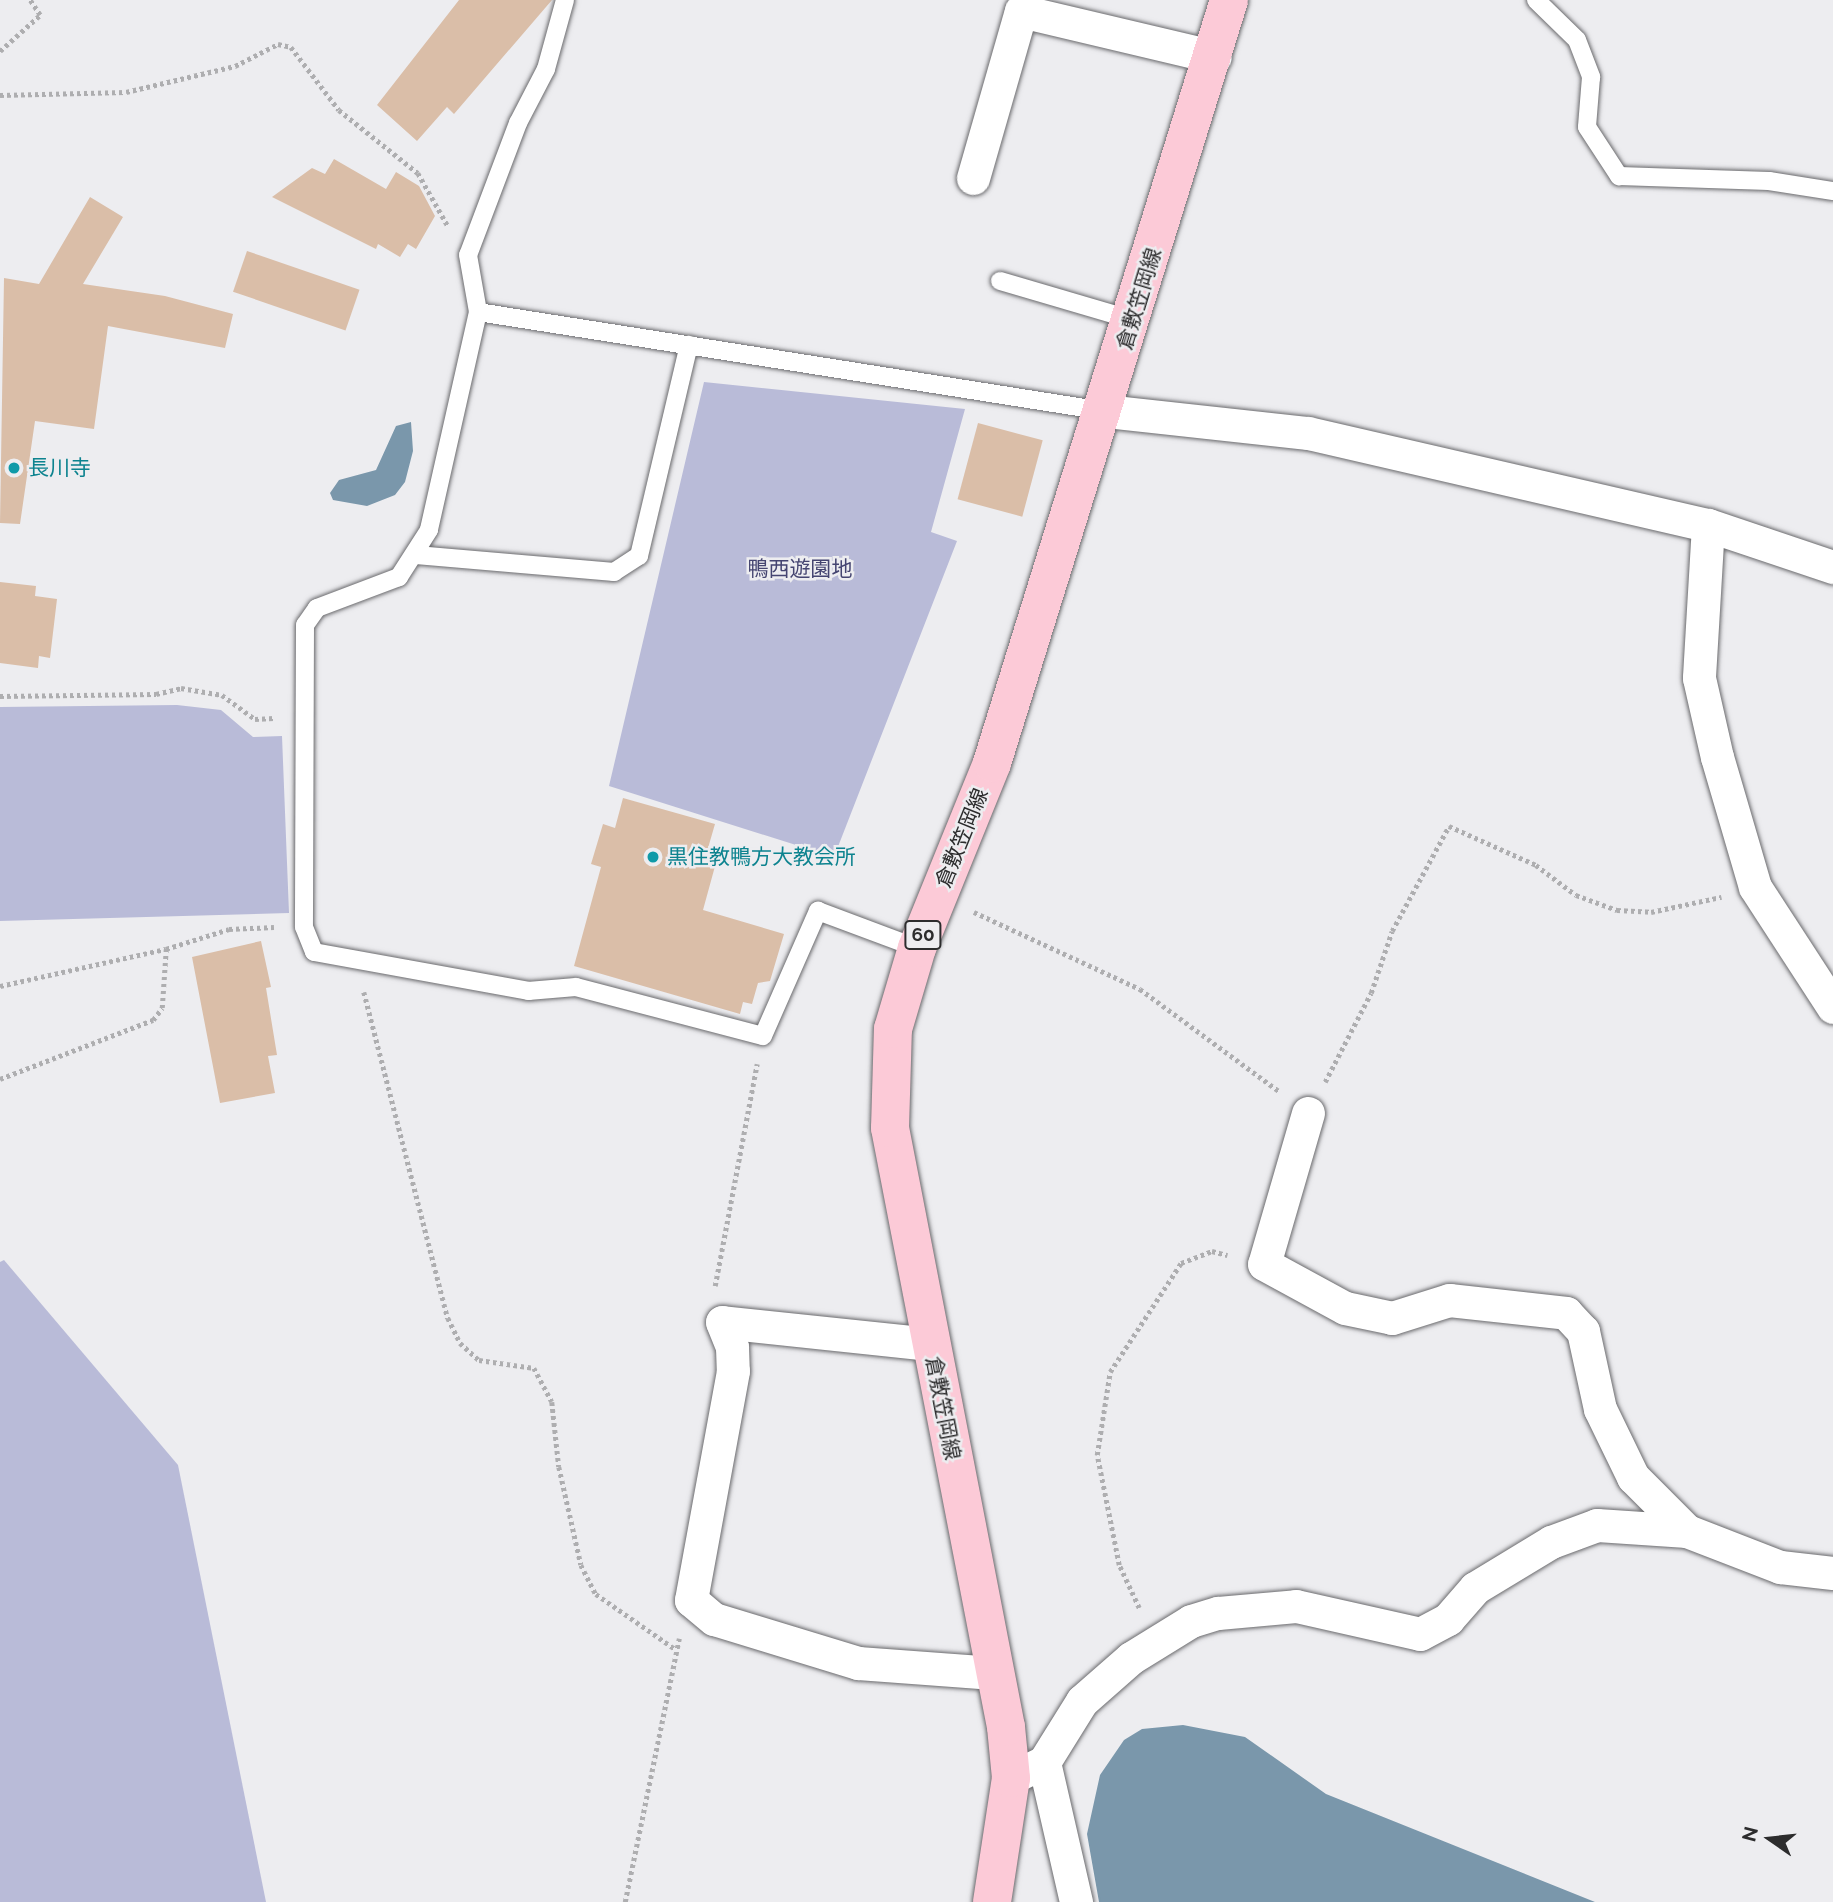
<!DOCTYPE html>
<meta charset="utf-8">
<style>
body{margin:0}
#map{position:relative;width:1833px;height:1902px;overflow:hidden;background:#ededf0;font-family:Raleway,"Noto Sans JP",sans-serif}
div>[style]{position:absolute}
.green>*{inset:0;background:#b9bbd8}
.water>*{inset:0;background:#7a97ab}
.building>*{inset:0;background:#dabea8;transform-origin:0 0}
.path>*{height:4.5px;margin-top:-2.25px;transform-origin:0;background:repeating-linear-gradient(90deg,#aeaeb0 0 3.5px,transparent 0 7px)}
.roads{filter:drop-shadow(0 0 2px #6a6a6d) drop-shadow(0 0 2px #6a6a6d)}
.lane>*{height:18px;margin:-9px;padding:0 9px;transform-origin:9px;border-radius:9px;background:#fff}
.street>*{height:33px;margin:-16.5px;padding:0 16.5px;transform-origin:16.5px;border-radius:16.5px;background:#fff}
.primary>*{height:38px;margin:-19px;padding:0 19px;transform-origin:19px;border-radius:19px;background:#fccad7}
.dots>*{width:19px;height:19px;translate:-50% -50%;box-sizing:border-box;border:4px solid #ededf0;border-radius:50%}
span{translate:-50% -50%;white-space:nowrap;text-align:center;line-height:1.15;-webkit-text-stroke:5px #ededf0;paint-order:stroke}
.shield-label span{padding:2px 5px;background:#ededf0;border:2px solid;border-radius:5px;-webkit-text-stroke-width:0}
.shield-label{font-size:19px;color:#2c2c2d;font-weight:700}
.street-label{font-size:21px;color:#2c2c2d}
.culture-label{font-size:21px;color:#0d838f}
.left{translate:0 -50%;text-align:left}
.park-label{font-size:21px;color:#454571}
.north{position:absolute;left:1735px;top:1804px;width:70px;height:70px;-webkit-text-stroke:5px #ededf0;paint-order:stroke;rotate:284deg;font-size:19px;font-weight:700;line-height:28px;text-align:center;color:#2c2c2d}
.north::after{content:'';display:block;margin:auto;width:24px;height:32px;background:#2c2c2d;clip-path:polygon(50% 0,100% 100%,50% 72%,0 100%)}
</style>
<div id="map">
<div class="green">
<div style="clip-path:polygon(704px 382px,965px 409px,931px 532px,957px 541px,834px 857px,609px 786px)"></div>
<div style="clip-path:polygon(177px 705px,221px 710px,253px 737px,282px 736px,289px 913px,0 921px,0 707px)"></div>
<div style="clip-path:polygon(4px 1260px,178px 1465px,266px 1902px,0 1902px,0 1262px)"></div>
</div>
<div class="water">
<div style="clip-path:polygon(411px 422px,413px 451px,405px 482px,395px 495px,367px 506px,333px 500px,330px 493px,339px 480px,376px 470px,396px 426px)"></div>
<div style="clip-path:polygon(1183px 1725px,1245px 1737px,1326px 1794px,1595px 1902px,1099px 1902px,1087px 1834px,1100px 1775px,1124px 1740px,1142px 1729px)"></div>
</div>
<div class="building">
<div style="clip-path:polygon(459px 0,552px 0,454px 114px,447px 107px,417px 141px,377px 105px)"></div>
<div style="clip-path:polygon(334px 159px,386px 189px,396px 172px,419px 186px,435px 216px,416px 249px,408px 244px,400px 257px,378px 244px,376px 249px,272px 197px,312px 168px,325px 174px)"></div>
<div style="clip-path:polygon(90px 197px,123px 217px,83px 284px,165px 296px,233px 314px,225px 348px,108px 326px,94px 429px,35px 421px,20px 524px,0 523px,4px 278px,39px 284px)"></div>
<div style="left:247px;top:251px;width:119px;height:43px;rotate:19deg"></div>
<div style="left:978px;top:423px;width:67px;height:79px;rotate:15deg"></div>
<div style="clip-path:polygon(0 582px,36px 586px,35px 596px,57px 599px,50px 658px,39px 656px,38px 668px,0 663px)"></div>
<div style="clip-path:polygon(623px 798px,715px 824px,706px 855px,717px 859px,703px 910px,784px 934px,770px 981px,758px 983px,752px 1004px,743px 1002px,740px 1014px,574px 966px,601px 867px,591px 864px,603px 824px,615px 828px)"></div>
<div style="clip-path:polygon(261px 941px,271px 987px,266px 988px,277px 1055px,268px 1056px,275px 1093px,220px 1103px,192px 957px)"></div>
</div>
<div class="path">
<div style="left:0;top:51px;width:54px;rotate:-42deg"></div>
<div style="left:40px;top:15px;width:18px;rotate:-124deg"></div>
<div style="left:0;top:95px;width:126px;rotate:-1.4deg"></div>
<div style="left:126px;top:92px;width:112px;rotate:-13.4deg"></div>
<div style="left:235px;top:66px;width:48px;rotate:-27.1deg"></div>
<div style="left:278px;top:44px;width:13px;rotate:13deg"></div>
<div style="left:291px;top:47px;width:79px;rotate:52.7deg"></div>
<div style="left:339px;top:110px;width:101px;rotate:38.6deg"></div>
<div style="left:418px;top:173px;width:61px;rotate:60.5deg"></div>
<div style="left:0;top:696px;width:156px;rotate:-0.7deg"></div>
<div style="left:156px;top:694px;width:26px;rotate:-13deg"></div>
<div style="left:181px;top:688px;width:42px;rotate:9.7deg"></div>
<div style="left:222px;top:695px;width:41px;rotate:36deg"></div>
<div style="left:255px;top:719px;width:19px;rotate:-3deg"></div>
<div style="left:974px;top:912px;width:183px;rotate:24.9deg"></div>
<div style="left:1140px;top:989px;width:172px;rotate:36.3deg"></div>
<div style="left:0;top:986px;width:170px;rotate:-12.6deg"></div>
<div style="left:364px;top:992px;width:337px;rotate:75.6deg"></div>
<div style="left:448px;top:1318px;width:28px;rotate:64deg"></div>
<div style="left:460px;top:1343px;width:25px;rotate:42deg"></div>
<div style="left:479px;top:1360px;width:56px;rotate:8.3deg"></div>
<div style="left:534px;top:1368px;width:38px;rotate:62deg"></div>
<div style="left:552px;top:1402px;width:65px;rotate:83.9deg"></div>
<div style="left:559px;top:1467px;width:100px;rotate:77.3deg"></div>
<div style="left:581px;top:1565px;width:33px;rotate:63deg"></div>
<div style="left:596px;top:1594px;width:96px;rotate:34.8deg"></div>
<div style="left:0;top:1079px;width:164px;rotate:-21.1deg"></div>
<div style="left:153px;top:1020px;width:15px;rotate:-53deg"></div>
<div style="left:162px;top:1008px;width:59px;rotate:-86.1deg"></div>
<div style="left:166px;top:949px;width:66px;rotate:-17.6deg"></div>
<div style="left:229px;top:929px;width:45px;rotate:-2.5deg"></div>
<div style="left:1325px;top:1082px;width:100px;rotate:-62.7deg"></div>
<div style="left:1371px;top:993px;width:65px;rotate:-71.3deg"></div>
<div style="left:1392px;top:931px;width:119px;rotate:-61.5deg"></div>
<div style="left:1449px;top:826px;width:95px;rotate:24.1deg"></div>
<div style="left:1536px;top:865px;width:50px;rotate:36.9deg"></div>
<div style="left:1576px;top:895px;width:44px;rotate:20.1deg"></div>
<div style="left:1617px;top:910px;width:34px;rotate:3deg"></div>
<div style="left:1651px;top:912px;width:72px;rotate:-12.1deg"></div>
<div style="left:715px;top:1286px;width:226px;rotate:-79.3deg"></div>
<div style="left:1139px;top:1608px;width:47px;rotate:-114.9deg"></div>
<div style="left:1119px;top:1565px;width:112px;rotate:-101.3deg"></div>
<div style="left:1097px;top:1455px;width:84px;rotate:-81.1deg"></div>
<div style="left:1110px;top:1372px;width:130px;rotate:-56.9deg"></div>
<div style="left:1181px;top:1263px;width:33px;rotate:-21deg"></div>
<div style="left:1212px;top:1251px;width:16px;rotate:15deg"></div>
<div style="left:625px;top:1902px;width:269px;rotate:-78.4deg"></div>
</div>
<div class="roads">
<div class="lane">
<div style="left:565px;top:0;width:72px;rotate:105.4deg"></div>
<div style="left:546px;top:69px;width:61px;rotate:117.4deg"></div>
<div style="left:518px;top:123px;width:141px;rotate:110.7deg"></div>
<div style="left:468px;top:255px;width:58px;rotate:80deg"></div>
<div style="left:478px;top:312px;width:223px;rotate:102.7deg"></div>
<div style="left:429px;top:530px;width:56px;rotate:122.6deg"></div>
<div style="left:399px;top:577px;width:88px;rotate:159.3deg"></div>
<div style="left:317px;top:608px;width:21px;rotate:125deg"></div>
<div style="left:305px;top:625px;width:302px;rotate:90.2deg"></div>
<div style="left:304px;top:927px;width:27px;rotate:68deg"></div>
<div style="left:314px;top:952px;width:218px;rotate:10.3deg"></div>
<div style="left:528px;top:991px;width:48px;rotate:-4.8deg"></div>
<div style="left:576px;top:987px;width:193px;rotate:14.7deg"></div>
<div style="left:763px;top:1036px;width:137px;rotate:-66.3deg"></div>
<div style="left:818px;top:911px;width:106px;rotate:20.5deg"></div>
<div style="left:1536px;top:0;width:57px;rotate:44.3deg"></div>
<div style="left:1577px;top:40px;width:40px;rotate:69deg"></div>
<div style="left:1591px;top:77px;width:50px;rotate:94.6deg"></div>
<div style="left:1587px;top:127px;width:59px;rotate:56.9deg"></div>
<div style="left:1619px;top:176px;width:150px;rotate:1.9deg"></div>
<div style="left:1769px;top:181px;width:65px;rotate:8.9deg"></div>
<div style="left:1000px;top:281px;width:139px;rotate:16.3deg"></div>
<div style="left:478px;top:312px;width:634px;rotate:8.99deg"></div>
<div style="left:416px;top:555px;width:199px;rotate:4.9deg"></div>
<div style="left:614px;top:572px;width:30px;rotate:-33deg"></div>
<div style="left:639px;top:556px;width:217px;rotate:-76.7deg"></div>
</div>
<div class="street">
<div style="left:973px;top:178px;width:174px;rotate:-74deg"></div>
<div style="left:1021px;top:11px;width:199px;rotate:13.3deg"></div>
<div style="left:1105px;top:411px;width:204px;rotate:6.2deg"></div>
<div style="left:1308px;top:433px;width:410px;rotate:13deg"></div>
<div style="left:1708px;top:525px;width:132px;rotate:18.6deg"></div>
<div style="left:1708px;top:525px;width:153px;rotate:93.4deg"></div>
<div style="left:1699px;top:678px;width:81px;rotate:77.2deg"></div>
<div style="left:1717px;top:757px;width:135px;rotate:73.7deg"></div>
<div style="left:1755px;top:887px;width:143px;rotate:57deg"></div>
<div style="left:1308px;top:1113px;width:157px;rotate:106.2deg"></div>
<div style="left:1264px;top:1264px;width:92px;rotate:28.5deg"></div>
<div style="left:1345px;top:1308px;width:48px;rotate:12deg"></div>
<div style="left:1392px;top:1318px;width:60px;rotate:-17.5deg"></div>
<div style="left:1449px;top:1300px;width:118px;rotate:6.3deg"></div>
<div style="left:1566px;top:1313px;width:25px;rotate:47deg"></div>
<div style="left:1583px;top:1331px;width:80px;rotate:77.7deg"></div>
<div style="left:1600px;top:1409px;width:76px;rotate:64.1deg"></div>
<div style="left:1633px;top:1477px;width:76px;rotate:45deg"></div>
<div style="left:930px;top:1344px;width:209px;rotate:-174deg"></div>
<div style="left:722px;top:1322px;width:27px;rotate:68deg"></div>
<div style="left:732px;top:1347px;width:24px;rotate:88deg"></div>
<div style="left:733px;top:1371px;width:233px;rotate:100.4deg"></div>
<div style="left:691px;top:1600px;width:30px;rotate:40deg"></div>
<div style="left:714px;top:1619px;width:151px;rotate:17deg"></div>
<div style="left:858px;top:1663px;width:136px;rotate:4.2deg"></div>
<div style="left:1044px;top:1762px;width:144px;rotate:77.1deg"></div>
<div style="left:1011px;top:1778px;width:37px;rotate:-26deg"></div>
<div style="left:1044px;top:1762px;width:72px;rotate:-58.1deg"></div>
<div style="left:1082px;top:1701px;width:65px;rotate:-41.3deg"></div>
<div style="left:1131px;top:1658px;width:70px;rotate:-31.7deg"></div>
<div style="left:1191px;top:1621px;width:28px;rotate:-17deg"></div>
<div style="left:1218px;top:1613px;width:78px;rotate:-5.1deg"></div>
<div style="left:1296px;top:1606px;width:127px;rotate:12.7deg"></div>
<div style="left:1420px;top:1634px;width:32px;rotate:-28deg"></div>
<div style="left:1448px;top:1619px;width:41px;rotate:-48.9deg"></div>
<div style="left:1475px;top:1588px;width:89px;rotate:-31.2deg"></div>
<div style="left:1551px;top:1542px;width:49px;rotate:-20.3deg"></div>
<div style="left:1597px;top:1525px;width:90px;rotate:3.8deg"></div>
<div style="left:1687px;top:1531px;width:100px;rotate:21.2deg"></div>
<div style="left:1780px;top:1567px;width:53px;rotate:6.5deg"></div>
</div>
<div class="primary">
<div style="left:992px;top:1902px;width:125px;rotate:-81.3deg"></div>
<div style="left:1011px;top:1778px;width:51px;rotate:-95.6deg"></div>
<div style="left:1006px;top:1727px;width:610px;rotate:-100.96deg"></div>
<div style="left:890px;top:1128px;width:99px;rotate:-88.3deg"></div>
<div style="left:893px;top:1029px;width:84px;rotate:-73.5deg"></div>
<div style="left:917px;top:948px;width:200px;rotate:-67.9deg"></div>
<div style="left:992px;top:763px;width:799px;rotate:-72.74deg"></div>
</div>
</div>
<div class="dots">
<div style="left:14px;top:468px;background:#0f9aa8"></div>
<div style="left:653px;top:857px;background:#0f9aa8"></div>
</div>
<div class="shield-label">
<span style="left:923px;top:935px">60</span>
</div>
<div class="street-label">
<span style="left:1139px;top:299px;rotate:-73deg">倉敷笠岡線</span>
<span style="left:962px;top:838px;rotate:-68deg">倉敷笠岡線</span>
<span style="left:943px;top:1408px;rotate:79deg">倉敷笠岡線</span>
</div>
<div class="culture-label">
<span class="left" style="left:28px;top:468px">長川寺</span>
<span class="left" style="left:667px;top:857px">黒住教鴨方大教会所</span>
</div>
<div class="park-label">
<span style="left:800px;top:569px">鴨西遊園地</span>
</div>
<div class="north">N</div>
</div>
